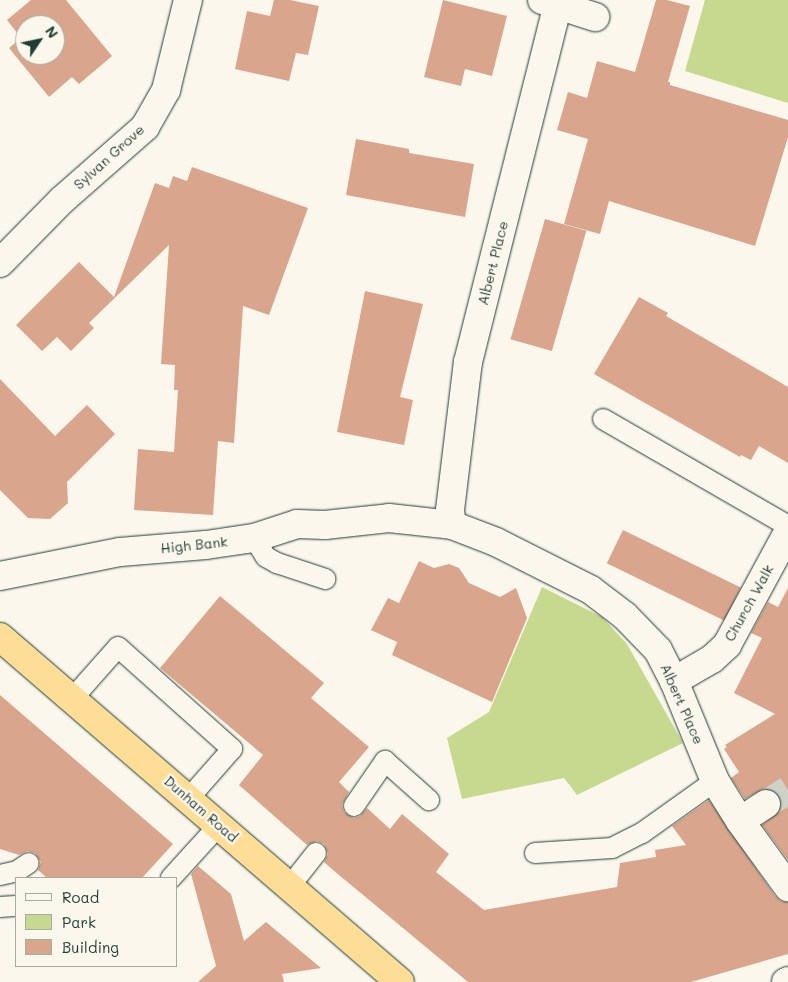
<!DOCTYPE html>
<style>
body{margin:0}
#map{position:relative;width:788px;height:982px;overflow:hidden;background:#fbf7ec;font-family:Mali,sans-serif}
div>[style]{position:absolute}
.green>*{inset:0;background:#c6d98e}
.building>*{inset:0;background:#d9a58d;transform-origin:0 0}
.minor-tunnel>*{height:28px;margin-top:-14px;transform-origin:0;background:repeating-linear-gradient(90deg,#cfd2c7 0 28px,transparent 0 42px)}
.roads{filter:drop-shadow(0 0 1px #1f3d34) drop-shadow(0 0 1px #1f3d34)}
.service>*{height:20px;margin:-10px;padding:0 10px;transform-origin:10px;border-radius:10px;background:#fbf7ec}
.minor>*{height:28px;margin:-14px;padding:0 14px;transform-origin:14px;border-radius:14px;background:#fbf7ec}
.trunk>*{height:28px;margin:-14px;padding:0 14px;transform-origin:14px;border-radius:14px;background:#fedd96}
span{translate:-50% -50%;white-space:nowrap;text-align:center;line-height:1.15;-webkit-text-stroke:5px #fbf7ec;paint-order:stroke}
.street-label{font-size:14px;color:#1f3d34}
.legend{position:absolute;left:15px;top:877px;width:162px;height:90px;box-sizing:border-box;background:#fbf7ec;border:1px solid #a3ada2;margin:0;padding:6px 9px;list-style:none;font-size:15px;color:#1f3d34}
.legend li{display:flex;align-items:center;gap:10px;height:25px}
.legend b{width:25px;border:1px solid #a3ada2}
.north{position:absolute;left:15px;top:15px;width:50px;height:50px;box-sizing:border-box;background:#fbf7ec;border:1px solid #a3ada2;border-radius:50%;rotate:56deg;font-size:14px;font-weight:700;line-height:20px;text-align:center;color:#1f3d34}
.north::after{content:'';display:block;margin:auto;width:18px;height:22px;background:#1f3d34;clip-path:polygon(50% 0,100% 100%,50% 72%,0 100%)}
</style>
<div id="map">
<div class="green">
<div style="clip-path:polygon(705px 0,788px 0,788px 103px,685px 71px)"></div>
<div style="clip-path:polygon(542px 587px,602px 617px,627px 644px,683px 743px,577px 795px,564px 778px,462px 799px,447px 738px,489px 712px)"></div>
</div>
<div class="building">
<div style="clip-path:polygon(evenodd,31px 0,66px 0,112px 56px,79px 84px,72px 77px,49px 97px,9px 48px,21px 38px,7px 20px,31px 0,25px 25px,55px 25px,55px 55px,25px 55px,25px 25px)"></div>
<div style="clip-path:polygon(274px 0,290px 0,319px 6px,308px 55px,296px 53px,289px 81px,235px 69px,247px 11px,270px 16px)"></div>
<div style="clip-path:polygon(443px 0,507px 16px,492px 76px,465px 69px,461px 86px,424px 77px)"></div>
<div style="clip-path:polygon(656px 0,667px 0,690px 6px,668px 82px,670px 82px,670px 85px,788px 120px,788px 137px,755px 246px,609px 201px,600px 234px,564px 224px,588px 139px,557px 130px,568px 92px,587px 98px,597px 61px,635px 72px)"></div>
<div style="clip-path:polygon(356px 139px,409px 149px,409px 153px,474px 164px,465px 217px,346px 195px)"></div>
<div style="clip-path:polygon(192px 167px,308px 208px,269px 315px,243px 306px,234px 443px,218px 441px,213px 515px,134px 510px,138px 449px,174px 452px,178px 390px,174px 390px,175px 365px,161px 364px,169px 245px,89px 323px,94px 328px,71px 351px,57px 337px,42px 351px,16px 325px,79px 262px,114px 297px,155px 183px,169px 188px,173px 176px,187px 181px)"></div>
<div style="left:545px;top:219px;width:43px;height:125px;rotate:16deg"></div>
<div style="clip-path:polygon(365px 291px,423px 304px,400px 397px,413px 400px,404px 445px,337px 432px)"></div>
<div style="clip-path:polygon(639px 297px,668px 313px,666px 316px,788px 387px,788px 463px,759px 446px,751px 460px,741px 455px,740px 457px,594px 374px)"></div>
<div style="clip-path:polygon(0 379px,55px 436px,87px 405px,115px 434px,67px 482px,68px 503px,50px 519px,28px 518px,0 490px)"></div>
<div style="left:623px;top:530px;width:131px;height:37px;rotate:26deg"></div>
<div style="clip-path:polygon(419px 561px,434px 568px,449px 564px,459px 568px,469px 583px,500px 597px,516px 588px,527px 618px,492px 702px,392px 655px,397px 642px,371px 630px,388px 598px,399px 603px)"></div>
<div style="clip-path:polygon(788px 588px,788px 860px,762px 825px,780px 811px,782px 804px,779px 796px,773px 790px,765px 788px,745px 799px,731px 778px,739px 772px,724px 749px,727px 747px,725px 745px,775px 714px,734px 693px,762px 638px,751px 633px,768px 602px,778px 607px)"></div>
<div style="clip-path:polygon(220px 596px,324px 683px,311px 698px,369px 747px,339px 782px,349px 792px,342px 805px,344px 812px,354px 818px,360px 816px,367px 808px,390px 829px,402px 814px,449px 854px,436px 872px,484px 910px,617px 887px,620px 863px,656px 857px,655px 850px,686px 845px,672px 826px,709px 800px,775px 896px,781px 901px,788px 902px,788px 954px,691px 982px,468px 982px,333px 870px,324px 862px,328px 854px,324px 844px,317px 841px,307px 845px,239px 785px,263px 755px,160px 668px)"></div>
<div style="clip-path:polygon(0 695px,173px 844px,142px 878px,47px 878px,38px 870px,41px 862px,35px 853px,28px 851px,19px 855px,0 849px)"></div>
<div style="clip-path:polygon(198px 866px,231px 894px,244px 941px,266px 922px,321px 968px,282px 974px,284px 982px,198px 982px,216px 966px,191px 874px)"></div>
</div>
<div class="minor-tunnel">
<div style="left:766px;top:804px;width:26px;rotate:-32deg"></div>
</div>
<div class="roads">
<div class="service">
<div style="left:603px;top:419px;width:214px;rotate:30deg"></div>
<div style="left:254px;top:538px;width:22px;rotate:58deg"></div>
<div style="left:266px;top:557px;width:13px;rotate:29deg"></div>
<div style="left:277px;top:563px;width:51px;rotate:18.4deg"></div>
<div style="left:72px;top:699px;width:69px;rotate:-48.5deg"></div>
<div style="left:118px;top:647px;width:153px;rotate:41.8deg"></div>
<div style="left:232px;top:749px;width:65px;rotate:131.3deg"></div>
<div style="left:354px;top:806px;width:55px;rotate:-55.4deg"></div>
<div style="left:385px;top:761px;width:59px;rotate:41.6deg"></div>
<div style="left:535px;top:853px;width:77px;rotate:-3.7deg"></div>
<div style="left:612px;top:848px;width:34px;rotate:-27deg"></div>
<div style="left:642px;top:833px;width:90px;rotate:-35.5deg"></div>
<div style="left:0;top:875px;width:17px;rotate:-13deg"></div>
<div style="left:17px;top:871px;width:14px;rotate:-34deg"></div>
<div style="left:171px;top:878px;width:72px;rotate:-47.8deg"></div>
<div style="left:290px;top:886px;width:42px;rotate:-51.8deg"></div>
<div style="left:0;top:907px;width:16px;rotate:-4deg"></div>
</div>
<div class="minor">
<div style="left:542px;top:0;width:56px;rotate:17.8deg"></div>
<div style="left:0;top:263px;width:88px;rotate:-45.5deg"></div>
<div style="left:62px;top:200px;width:111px;rotate:-41.3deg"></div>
<div style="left:145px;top:127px;width:43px;rotate:-60.4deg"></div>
<div style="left:166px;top:90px;width:93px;rotate:-76.3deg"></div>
<div style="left:452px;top:525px;width:15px;rotate:-98deg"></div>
<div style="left:450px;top:510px;width:149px;rotate:-83.1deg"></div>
<div style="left:468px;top:362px;width:368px;rotate:-75.9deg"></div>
<div style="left:0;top:576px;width:122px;rotate:-11.3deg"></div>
<div style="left:120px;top:552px;width:86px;rotate:-4.7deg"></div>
<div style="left:206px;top:545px;width:49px;rotate:-8.3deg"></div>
<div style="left:254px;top:538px;width:45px;rotate:-18deg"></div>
<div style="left:297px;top:524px;width:28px;rotate:2deg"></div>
<div style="left:325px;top:525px;width:64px;rotate:-6.2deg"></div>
<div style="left:389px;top:518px;width:63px;rotate:6.3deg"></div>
<div style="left:452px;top:525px;width:47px;rotate:21.1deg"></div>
<div style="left:496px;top:542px;width:106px;rotate:26.8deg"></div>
<div style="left:591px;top:590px;width:43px;rotate:37.4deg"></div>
<div style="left:625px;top:616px;width:47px;rotate:45.9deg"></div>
<div style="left:658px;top:650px;width:35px;rotate:63deg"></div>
<div style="left:674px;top:681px;width:108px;rotate:67.7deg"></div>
<div style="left:715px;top:781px;width:47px;rotate:58deg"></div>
<div style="left:740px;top:821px;width:82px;rotate:54deg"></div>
<div style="left:674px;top:681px;width:44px;rotate:-30.1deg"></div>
<div style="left:712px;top:659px;width:21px;rotate:-43deg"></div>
<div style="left:727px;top:645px;width:128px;rotate:-61.6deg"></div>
<div style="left:740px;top:821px;width:31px;rotate:-33deg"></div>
<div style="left:786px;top:982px;width:2px;rotate:-27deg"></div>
</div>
<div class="trunk">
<div style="left:0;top:637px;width:528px;rotate:40.78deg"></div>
</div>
</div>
<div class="street-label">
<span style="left:109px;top:157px;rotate:-42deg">Sylvan Grove</span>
<span style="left:493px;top:263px;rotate:-76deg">Albert Place</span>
<span style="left:194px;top:545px;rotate:-6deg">High Bank</span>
<span style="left:749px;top:603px;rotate:-61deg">Church Walk</span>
<span style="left:682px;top:704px;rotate:66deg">Albert Place</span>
<span style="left:201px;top:809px;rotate:41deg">Dunham Road</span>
</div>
<ul class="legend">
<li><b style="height:6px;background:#fbf7ec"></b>Road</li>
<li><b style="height:14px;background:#c6d98e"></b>Park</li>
<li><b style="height:14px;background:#d9a58d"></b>Building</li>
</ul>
<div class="north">N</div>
</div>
